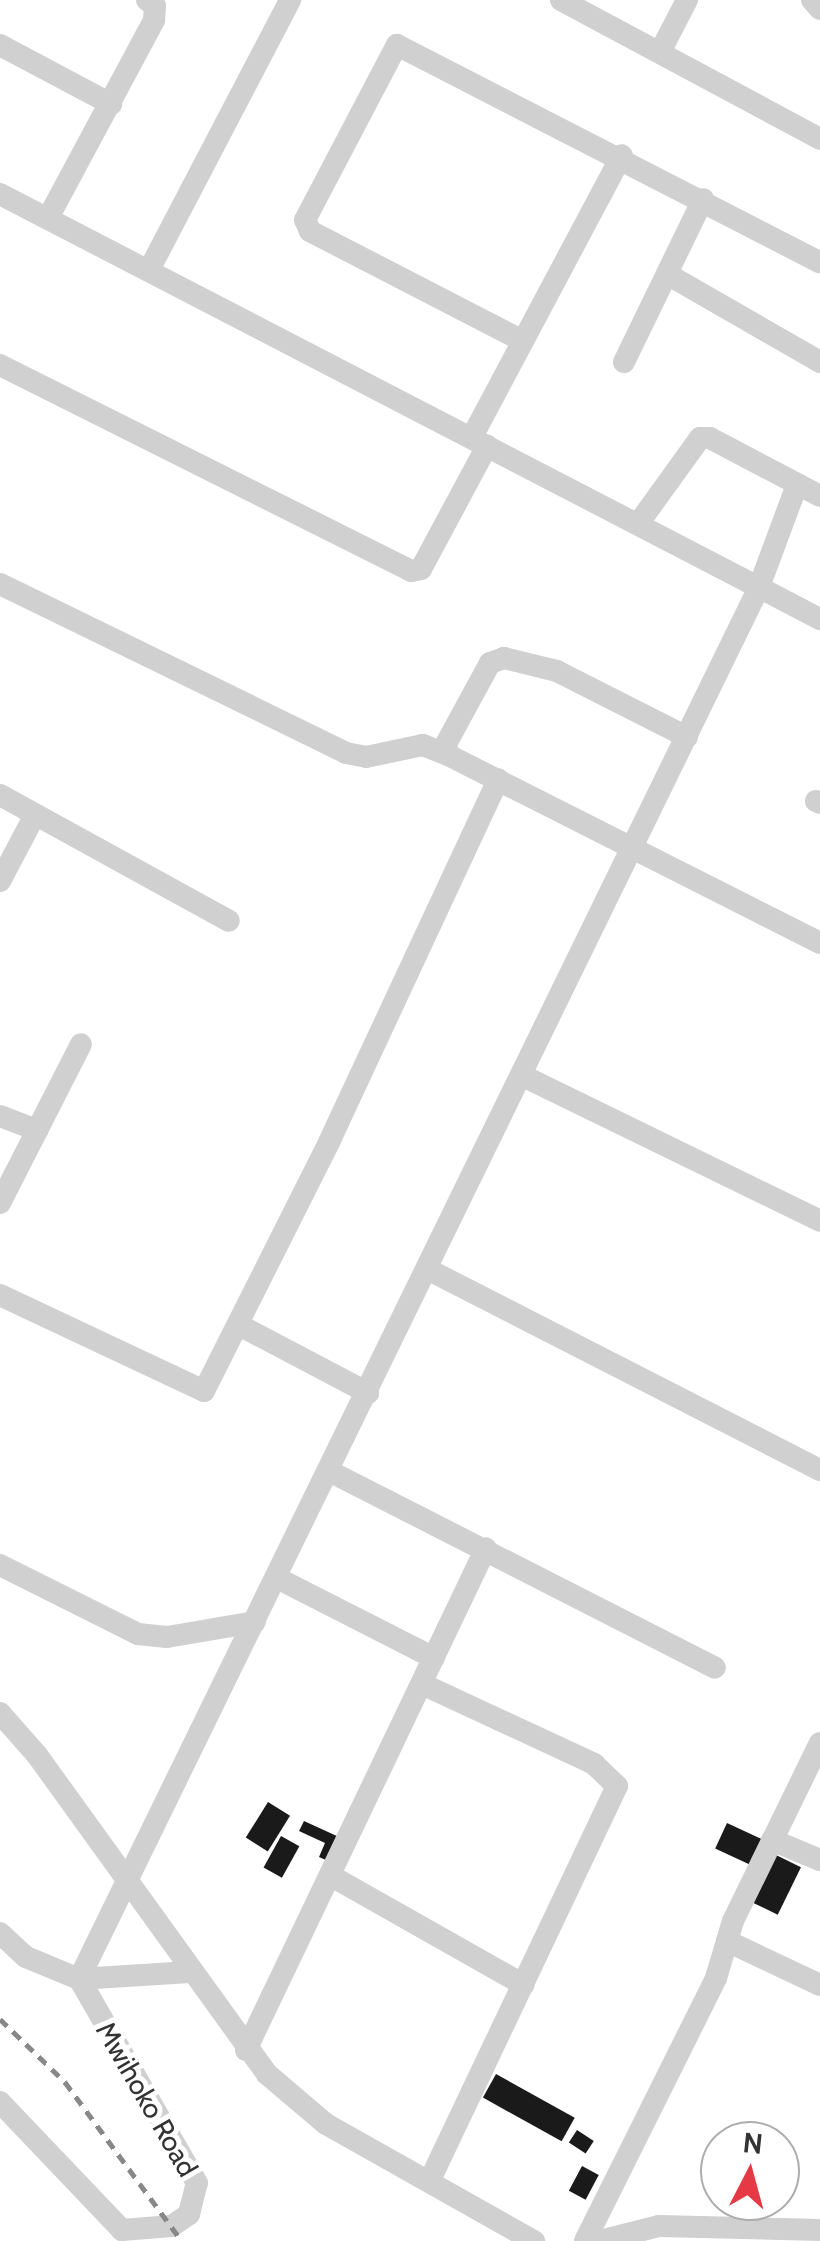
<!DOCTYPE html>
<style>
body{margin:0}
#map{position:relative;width:820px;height:2241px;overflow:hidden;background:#fff;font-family:Cabin,sans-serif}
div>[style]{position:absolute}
.building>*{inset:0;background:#1a1a1a;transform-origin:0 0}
.minor>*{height:22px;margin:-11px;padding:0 11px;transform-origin:11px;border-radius:11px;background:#d0d0d0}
.rail>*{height:5px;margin-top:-2.5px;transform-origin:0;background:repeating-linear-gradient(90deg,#888 0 10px,transparent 0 18px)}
span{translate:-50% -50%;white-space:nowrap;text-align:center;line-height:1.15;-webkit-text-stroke:10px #fff;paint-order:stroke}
.street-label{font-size:28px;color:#333}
.north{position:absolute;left:700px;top:2121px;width:100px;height:100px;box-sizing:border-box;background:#fff;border:2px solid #adadad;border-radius:50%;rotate:6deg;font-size:28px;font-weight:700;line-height:40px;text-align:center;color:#333}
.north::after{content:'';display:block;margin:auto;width:35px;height:45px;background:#e63946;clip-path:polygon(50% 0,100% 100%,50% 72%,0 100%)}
</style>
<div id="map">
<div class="building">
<div style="left:268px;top:1802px;width:26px;height:42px;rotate:32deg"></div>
<div style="clip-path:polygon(304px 1821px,339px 1837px,328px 1861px,319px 1857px,325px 1843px,299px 1831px)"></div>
<div style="left:727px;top:1823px;width:38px;height:28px;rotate:25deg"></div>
<div style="left:281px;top:1836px;width:21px;height:36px;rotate:29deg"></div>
<div style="left:774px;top:1854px;width:30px;height:53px;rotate:26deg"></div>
<div style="left:496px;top:2074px;width:90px;height:27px;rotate:29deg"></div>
<div style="left:577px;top:2130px;width:20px;height:15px;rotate:33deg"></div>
<div style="left:582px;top:2166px;width:19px;height:28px;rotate:28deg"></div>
</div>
<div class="minor">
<div style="left:561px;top:0;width:294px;rotate:28.2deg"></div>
<div style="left:812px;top:0;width:12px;rotate:48deg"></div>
<div style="left:0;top:45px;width:126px;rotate:28deg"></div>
<div style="left:660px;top:52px;width:59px;rotate:-62.6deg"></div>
<div style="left:0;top:194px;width:924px;rotate:27.4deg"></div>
<div style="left:48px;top:218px;width:225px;rotate:-61.8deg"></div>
<div style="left:154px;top:20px;width:14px;rotate:-86deg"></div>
<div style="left:155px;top:6px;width:10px;rotate:-143deg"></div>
<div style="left:149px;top:270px;width:305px;rotate:-62.4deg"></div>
<div style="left:667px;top:274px;width:177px;rotate:29.9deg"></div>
<div style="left:523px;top:341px;width:240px;rotate:-152.7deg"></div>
<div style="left:310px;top:231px;width:12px;rotate:-114deg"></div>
<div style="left:305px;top:220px;width:198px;rotate:-62.3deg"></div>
<div style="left:397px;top:45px;width:475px;rotate:27.2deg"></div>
<div style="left:624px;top:362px;width:181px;rotate:-64.1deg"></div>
<div style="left:0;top:365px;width:460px;rotate:26.6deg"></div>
<div style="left:411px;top:571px;width:10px;rotate:-11deg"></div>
<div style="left:421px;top:569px;width:140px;rotate:-61.8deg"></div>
<div style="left:472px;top:437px;width:319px;rotate:-62deg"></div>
<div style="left:638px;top:524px;width:106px;rotate:-54.2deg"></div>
<div style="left:700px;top:438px;width:10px"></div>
<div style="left:710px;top:438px;width:124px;rotate:27.8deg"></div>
<div style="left:0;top:584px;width:385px;rotate:26deg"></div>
<div style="left:346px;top:753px;width:20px;rotate:11deg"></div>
<div style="left:366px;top:757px;width:58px;rotate:-11.9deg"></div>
<div style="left:423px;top:745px;width:29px;rotate:22deg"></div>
<div style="left:687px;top:737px;width:146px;rotate:-153.1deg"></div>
<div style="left:557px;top:671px;width:55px;rotate:-166.2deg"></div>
<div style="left:504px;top:658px;width:15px;rotate:160deg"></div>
<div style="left:490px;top:663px;width:94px;rotate:118.5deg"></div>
<div style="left:445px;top:746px;width:11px;rotate:63deg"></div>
<div style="left:450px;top:756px;width:415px;rotate:26.8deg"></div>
<div style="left:0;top:795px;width:261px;rotate:28.8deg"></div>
<div style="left:816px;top:801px;width:4px;rotate:27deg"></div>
<div style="left:0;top:881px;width:75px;rotate:-62.1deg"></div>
<div style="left:521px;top:1075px;width:333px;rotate:26deg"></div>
<div style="left:0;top:1116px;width:40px;rotate:21deg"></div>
<div style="left:0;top:1203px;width:178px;rotate:-63deg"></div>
<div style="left:429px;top:1270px;width:439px;rotate:27.1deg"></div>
<div style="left:0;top:1295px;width:225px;rotate:25.2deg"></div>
<div style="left:204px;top:1391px;width:281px;rotate:-63.3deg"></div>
<div style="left:330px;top:1140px;width:398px;rotate:-65deg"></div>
<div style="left:239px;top:1325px;width:146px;rotate:27.8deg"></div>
<div style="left:329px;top:1471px;width:433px;rotate:27deg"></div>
<div style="left:0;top:1565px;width:154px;rotate:26.6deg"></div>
<div style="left:138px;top:1634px;width:29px;rotate:6deg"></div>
<div style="left:167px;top:1637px;width:89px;rotate:-9.7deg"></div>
<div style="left:277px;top:1578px;width:176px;rotate:27deg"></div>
<div style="left:422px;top:1684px;width:190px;rotate:24.9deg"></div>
<div style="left:594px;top:1764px;width:32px;rotate:44deg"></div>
<div style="left:617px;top:1786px;width:435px;rotate:115.4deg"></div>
<div style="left:0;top:1713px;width:56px;rotate:48.6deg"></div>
<div style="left:37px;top:1755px;width:393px;rotate:54.2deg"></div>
<div style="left:267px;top:2074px;width:77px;rotate:40.3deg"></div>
<div style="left:326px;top:2124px;width:239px;rotate:29.4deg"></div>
<div style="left:772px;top:1840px;width:52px;rotate:22.6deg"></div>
<div style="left:333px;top:1877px;width:219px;rotate:29.5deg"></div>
<div style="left:0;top:1933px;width:35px;rotate:43deg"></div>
<div style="left:26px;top:1957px;width:57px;rotate:22.5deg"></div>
<div style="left:79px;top:1979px;width:111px;rotate:-3.6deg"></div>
<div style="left:727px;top:1941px;width:103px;rotate:25.3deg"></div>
<div style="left:79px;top:1979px;width:1549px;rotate:-63.96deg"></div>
<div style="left:759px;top:587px;width:109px;rotate:-69.6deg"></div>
<div style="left:246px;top:2050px;width:556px;rotate:-64.45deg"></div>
<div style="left:0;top:2102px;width:177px;rotate:46.4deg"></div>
<div style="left:122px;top:2230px;width:50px;rotate:-4.6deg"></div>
<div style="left:172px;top:2226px;width:21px;rotate:-35deg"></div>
<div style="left:189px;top:2214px;width:32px;rotate:-76deg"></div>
<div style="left:197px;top:2183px;width:236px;rotate:-120deg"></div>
<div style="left:585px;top:2241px;width:294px;rotate:-63.5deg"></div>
<div style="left:716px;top:1978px;width:59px;rotate:-73.4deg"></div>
<div style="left:733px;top:1921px;width:198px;rotate:-64deg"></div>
<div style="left:600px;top:2241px;width:61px;rotate:-14.3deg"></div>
<div style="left:659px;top:2226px;width:161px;rotate:1.4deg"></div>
</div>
<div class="rail">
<div style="left:0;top:2019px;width:91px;rotate:44.1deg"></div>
<div style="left:65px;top:2082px;width:197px;rotate:53.7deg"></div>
</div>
<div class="street-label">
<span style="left:147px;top:2099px;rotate:60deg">Mwihoko Road</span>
</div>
<div class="north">N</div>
</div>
